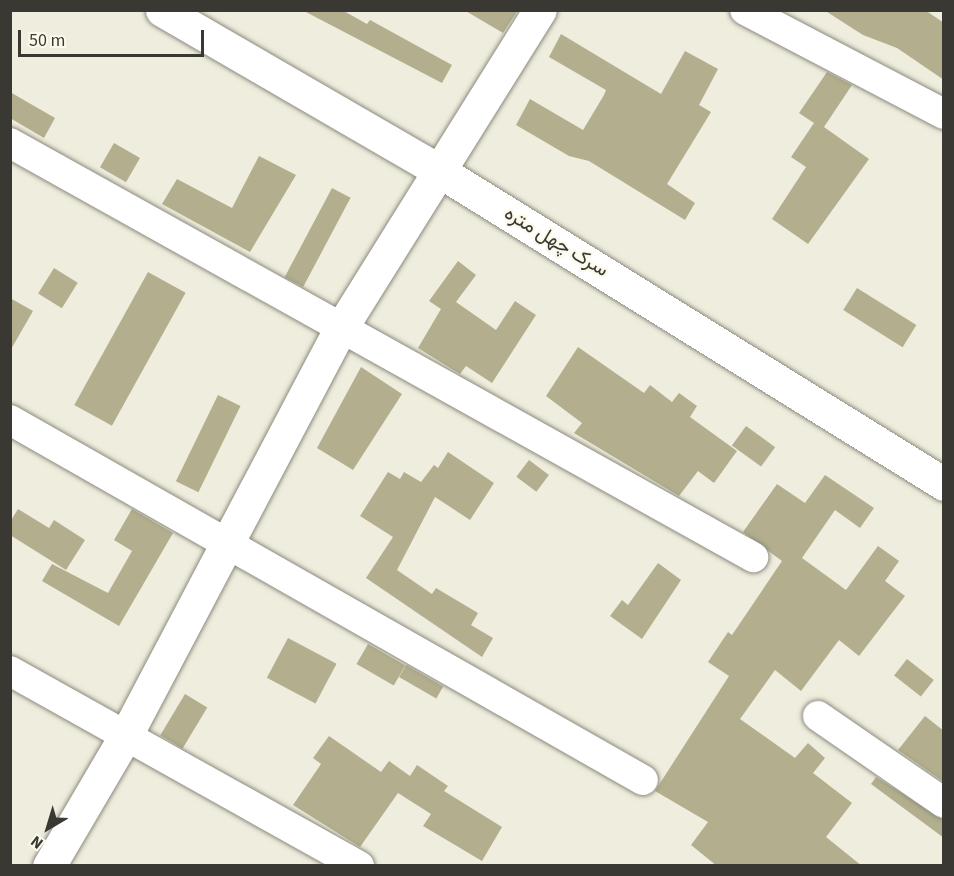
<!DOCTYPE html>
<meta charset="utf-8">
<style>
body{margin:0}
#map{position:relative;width:954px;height:876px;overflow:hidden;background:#eeedde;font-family:"Source Sans 3",Vazirmatn,sans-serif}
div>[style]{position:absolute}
.building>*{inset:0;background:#b3af8e;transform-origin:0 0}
.roads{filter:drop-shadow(0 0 2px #8c8a7d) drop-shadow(0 0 2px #8c8a7d)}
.street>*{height:30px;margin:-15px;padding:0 15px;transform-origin:15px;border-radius:15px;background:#fff}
.secondary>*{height:33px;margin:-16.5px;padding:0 16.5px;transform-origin:16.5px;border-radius:16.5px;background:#fff}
span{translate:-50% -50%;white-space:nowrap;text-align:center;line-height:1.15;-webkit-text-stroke:4.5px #fcfaeb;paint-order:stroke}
.street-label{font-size:20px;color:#393832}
.frame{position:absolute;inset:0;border:12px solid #393832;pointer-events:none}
.north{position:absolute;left:18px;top:798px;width:60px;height:60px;-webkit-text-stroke:4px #fcfaeb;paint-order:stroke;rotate:218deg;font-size:16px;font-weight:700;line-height:24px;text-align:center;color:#393832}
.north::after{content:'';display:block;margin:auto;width:21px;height:27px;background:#393832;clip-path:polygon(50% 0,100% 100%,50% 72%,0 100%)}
.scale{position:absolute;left:18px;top:30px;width:186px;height:27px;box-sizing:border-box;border:3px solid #393832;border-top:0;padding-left:8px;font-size:18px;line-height:21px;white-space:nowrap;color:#393832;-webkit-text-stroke:4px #fcfaeb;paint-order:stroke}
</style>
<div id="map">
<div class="building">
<div style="clip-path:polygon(302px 10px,342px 10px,367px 24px,370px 20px,452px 65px,442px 83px)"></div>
<div style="clip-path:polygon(464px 10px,518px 10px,503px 33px)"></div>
<div style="clip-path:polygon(824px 10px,925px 10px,944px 23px,944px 80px,897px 48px,863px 35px)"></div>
<div style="clip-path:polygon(561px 34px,661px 94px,685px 51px,718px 69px,699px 105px,711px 112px,667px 184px,695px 203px,685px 220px,589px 161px,569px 156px,516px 125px,530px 99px,583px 130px,604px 95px,606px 90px,549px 57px)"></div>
<div style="clip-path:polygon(827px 72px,852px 85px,824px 127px,869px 159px,808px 244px,772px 219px,806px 167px,791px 157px,814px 123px,799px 113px)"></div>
<div style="clip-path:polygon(10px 92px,55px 118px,44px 138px,10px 118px)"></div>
<div style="left:114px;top:143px;width:30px;height:28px;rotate:30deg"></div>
<div style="clip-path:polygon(259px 156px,296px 175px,250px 252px,162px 204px,177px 179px,232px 208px)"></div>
<div style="left:332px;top:188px;width:21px;height:101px;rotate:28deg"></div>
<div style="clip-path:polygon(458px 261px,476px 275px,456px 302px,496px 330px,515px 301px,536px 315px,492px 383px,466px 366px,460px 374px,418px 348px,441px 309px,429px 301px)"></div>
<div style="left:54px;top:268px;width:28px;height:30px;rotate:32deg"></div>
<div style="left:148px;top:272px;width:43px;height:152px;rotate:29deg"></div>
<div style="left:857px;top:288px;width:70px;height:26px;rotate:32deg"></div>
<div style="clip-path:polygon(10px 298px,33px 311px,10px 351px)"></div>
<div style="clip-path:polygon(578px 347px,644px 393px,650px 385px,672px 402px,679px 393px,697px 406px,690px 417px,737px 451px,714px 483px,698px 471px,679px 496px,574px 433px,582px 423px,546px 396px)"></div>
<div style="clip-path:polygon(361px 367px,402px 394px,353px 470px,317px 448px)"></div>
<div style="left:218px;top:395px;width:25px;height:96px;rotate:26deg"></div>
<div style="left:746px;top:426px;width:36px;height:24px;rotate:36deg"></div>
<div style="clip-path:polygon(448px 452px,494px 483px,470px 520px,435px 497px,397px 570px,432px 594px,436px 588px,478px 613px,471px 625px,493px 638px,482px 657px,366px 578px,393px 537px,360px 516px,388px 472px,400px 479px,404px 472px,421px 482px,434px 465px,438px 468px)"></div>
<div style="left:529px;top:460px;width:25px;height:21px;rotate:37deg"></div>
<div style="clip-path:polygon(825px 475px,874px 508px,860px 528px,835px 510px,802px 558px,846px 590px,878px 546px,899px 561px,885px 581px,905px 596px,859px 656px,839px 640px,801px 691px,775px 670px,740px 719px,795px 758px,808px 743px,825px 758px,813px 773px,852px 803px,826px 837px,862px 866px,717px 866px,691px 845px,708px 822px,655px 791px,729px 676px,708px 662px,728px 632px,732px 635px,782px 561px,743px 532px,777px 484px,805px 503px)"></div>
<div style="clip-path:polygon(18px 509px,49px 528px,54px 520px,85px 540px,66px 570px,10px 535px,10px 522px)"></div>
<div style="clip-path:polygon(132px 509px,173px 533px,119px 626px,42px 581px,52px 564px,108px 593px,132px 551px,114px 540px)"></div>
<div style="clip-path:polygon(658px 563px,681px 580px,642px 639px,610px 616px,622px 600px,628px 605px)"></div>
<div style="left:288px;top:638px;width:55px;height:45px;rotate:28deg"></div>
<div style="left:368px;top:644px;width:43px;height:23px;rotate:30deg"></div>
<div style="left:907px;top:659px;width:34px;height:21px;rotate:38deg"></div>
<div style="left:406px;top:665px;width:43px;height:14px;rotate:30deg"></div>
<div style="left:185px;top:694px;width:26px;height:48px;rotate:31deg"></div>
<div style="clip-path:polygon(925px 716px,944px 731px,944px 782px,898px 750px)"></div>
<div style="clip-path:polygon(329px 736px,381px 772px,389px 761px,410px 776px,417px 765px,448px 786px,444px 791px,502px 827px,482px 861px,423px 826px,431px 814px,398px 793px,360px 847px,293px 805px,321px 764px,313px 758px)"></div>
<div style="clip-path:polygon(876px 777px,944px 820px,944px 838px,871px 784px)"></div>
</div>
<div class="roads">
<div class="street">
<div style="left:745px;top:10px;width:225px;rotate:27.6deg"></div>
<div style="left:10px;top:143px;width:851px;rotate:29.13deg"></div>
<div style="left:10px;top:420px;width:728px;rotate:29.63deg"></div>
<div style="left:10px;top:671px;width:400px;rotate:29.2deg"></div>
<div style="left:818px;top:716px;width:153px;rotate:34.6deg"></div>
</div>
<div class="secondary">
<div style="left:162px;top:10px;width:323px;rotate:30.1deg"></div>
<div style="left:441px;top:172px;width:592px;rotate:31.81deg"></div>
<div style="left:49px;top:866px;width:152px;rotate:-59.6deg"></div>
<div style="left:126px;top:735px;width:460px;rotate:-62.2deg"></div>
<div style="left:341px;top:328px;width:375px;rotate:-58deg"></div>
</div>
</div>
<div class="street-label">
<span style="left:556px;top:242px;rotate:31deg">سرک چهل متره</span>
</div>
<div class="frame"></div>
<div class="north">N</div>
<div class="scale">50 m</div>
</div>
